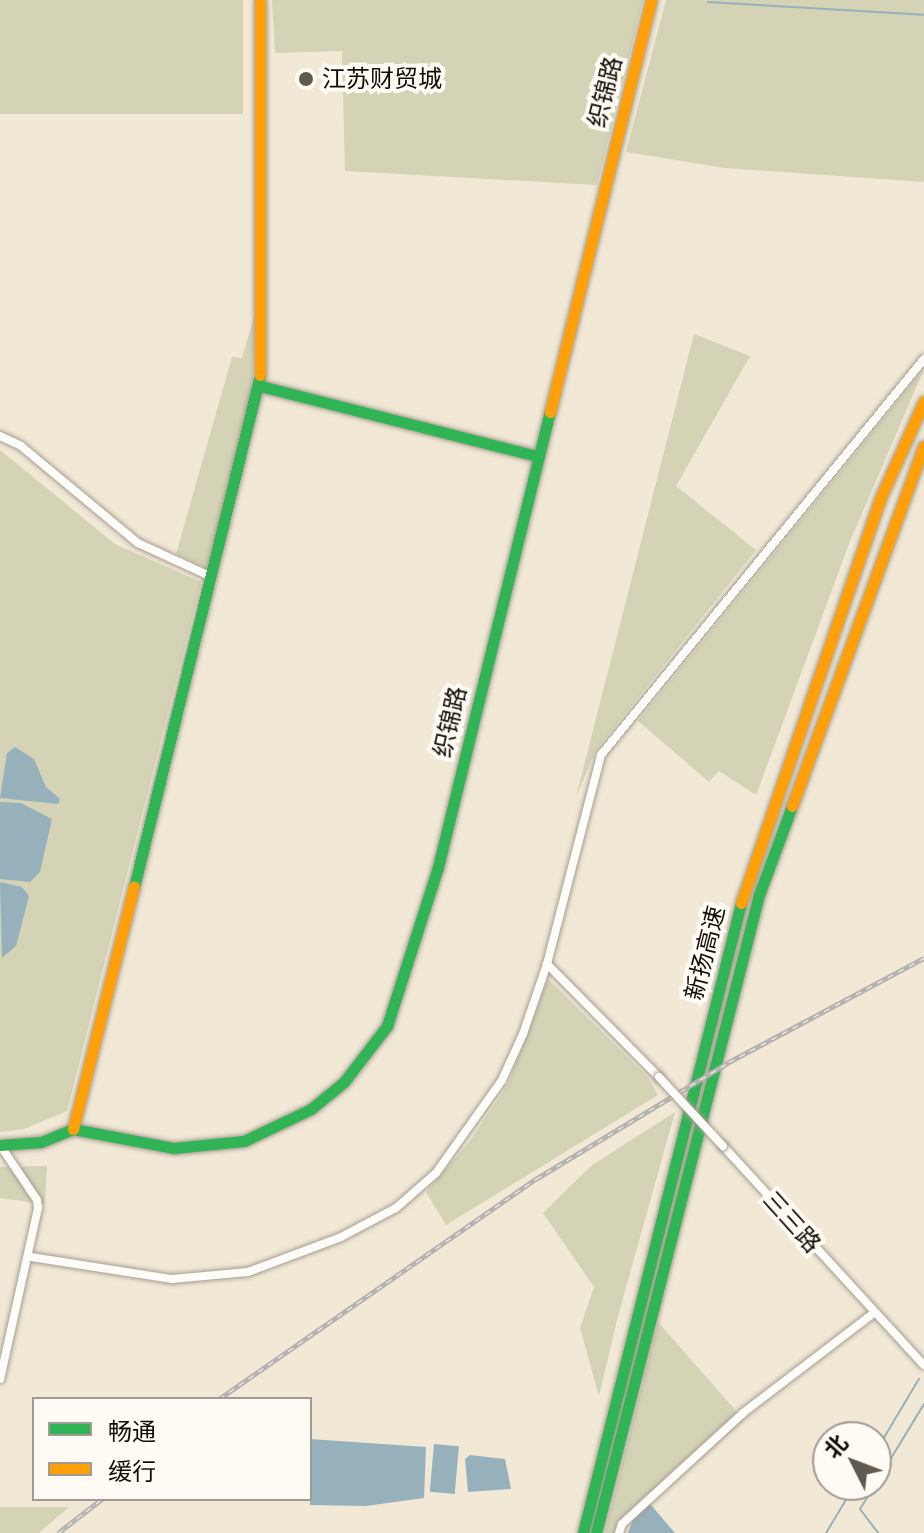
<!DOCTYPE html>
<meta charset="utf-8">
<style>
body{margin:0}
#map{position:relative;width:924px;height:1533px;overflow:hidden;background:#f1e8d6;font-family:"Archivo Narrow","Noto Sans SC",sans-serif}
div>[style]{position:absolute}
.green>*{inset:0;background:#d5d3b6;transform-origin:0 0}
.water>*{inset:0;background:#96b1bb;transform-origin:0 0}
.stream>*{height:2px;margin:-1px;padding:0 1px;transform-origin:1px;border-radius:1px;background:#96b1bb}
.roads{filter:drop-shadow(0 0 2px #a59e91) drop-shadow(0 0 2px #a59e91)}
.street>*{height:8px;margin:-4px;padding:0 4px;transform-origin:4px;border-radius:4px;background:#fdfcf9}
.fast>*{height:11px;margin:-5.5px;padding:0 5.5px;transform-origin:5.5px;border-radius:5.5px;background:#30b455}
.slow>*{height:11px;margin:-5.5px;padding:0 5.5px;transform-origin:5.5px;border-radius:5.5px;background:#ff9f0a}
.rail>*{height:5px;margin-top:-2.5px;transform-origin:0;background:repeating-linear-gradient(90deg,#fefbf4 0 6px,#b5b2af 0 12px);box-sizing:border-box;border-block:2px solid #b5b2af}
.bridges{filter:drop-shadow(0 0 2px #a59e91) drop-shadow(0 0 2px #a59e91)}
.street-bridge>*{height:8px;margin:-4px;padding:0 4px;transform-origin:4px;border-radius:4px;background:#fdfcf9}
.dots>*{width:22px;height:22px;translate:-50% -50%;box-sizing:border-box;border:4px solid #fefbf4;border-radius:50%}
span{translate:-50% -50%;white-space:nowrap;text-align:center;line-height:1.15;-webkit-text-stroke:8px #fefbf4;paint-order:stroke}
.poi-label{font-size:24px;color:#120c03}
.left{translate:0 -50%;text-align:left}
.street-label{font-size:24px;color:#120c03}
.legend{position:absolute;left:32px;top:1397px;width:280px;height:104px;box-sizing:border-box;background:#fefbf4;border:2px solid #a09b94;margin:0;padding:10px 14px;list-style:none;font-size:24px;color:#120c03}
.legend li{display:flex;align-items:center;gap:16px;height:40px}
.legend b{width:40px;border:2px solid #a09b94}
.north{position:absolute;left:812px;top:1421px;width:80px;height:80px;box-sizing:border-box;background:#fefbf4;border:2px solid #a09b94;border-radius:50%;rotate:312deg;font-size:22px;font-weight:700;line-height:32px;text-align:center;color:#120c03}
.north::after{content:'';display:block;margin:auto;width:28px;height:36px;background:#60594d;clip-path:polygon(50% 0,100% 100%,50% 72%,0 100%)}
</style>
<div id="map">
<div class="green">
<div style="left:0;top:0;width:243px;height:114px"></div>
<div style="clip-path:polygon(272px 0,643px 0,597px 185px,345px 171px,342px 51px,275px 53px)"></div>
<div style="clip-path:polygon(666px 0,924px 0,924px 182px,725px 168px,626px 152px)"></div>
<div style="clip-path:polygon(255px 313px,252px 391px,207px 568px,176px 554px,232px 357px,242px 358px)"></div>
<div style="clip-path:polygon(694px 334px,750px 356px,676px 486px,756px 550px,596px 750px,576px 797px)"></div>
<div style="clip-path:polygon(924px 369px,849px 544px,756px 795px,719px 771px,709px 782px,638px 721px)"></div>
<div style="clip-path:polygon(0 450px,115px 544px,201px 582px,67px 1111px,24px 1129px,0 1132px)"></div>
<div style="clip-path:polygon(548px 979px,648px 1077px,658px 1095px,446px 1225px,426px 1192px,470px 1141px,508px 1084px)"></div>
<div style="clip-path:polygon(675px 1112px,617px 1320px,599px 1396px,580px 1328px,594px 1287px,543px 1213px,591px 1166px)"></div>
<div style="clip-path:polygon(47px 1166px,45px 1204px,0 1198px,0 1167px)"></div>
<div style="clip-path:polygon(658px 1322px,744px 1420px,656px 1498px,650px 1493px,616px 1533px,605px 1533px)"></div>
<div style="clip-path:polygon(0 1507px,69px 1507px,39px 1533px,0 1533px)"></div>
</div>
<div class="water">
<div style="clip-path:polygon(15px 747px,34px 759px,46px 787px,60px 799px,58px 804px,0 798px,7px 753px)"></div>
<div style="clip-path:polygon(0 802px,21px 803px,52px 819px,40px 872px,30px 882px,0 879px)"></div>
<div style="clip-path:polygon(0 882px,22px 887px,29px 896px,16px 946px,2px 958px)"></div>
<div style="clip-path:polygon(310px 1439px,426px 1447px,424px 1498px,366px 1506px,310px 1505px)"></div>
<div style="left:434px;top:1444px;width:25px;height:48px;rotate:5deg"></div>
<div style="clip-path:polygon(470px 1455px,505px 1459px,511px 1489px,468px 1492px,465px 1459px)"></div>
<div style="clip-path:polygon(650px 1504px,651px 1505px,675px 1533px,628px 1533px,634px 1516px)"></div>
</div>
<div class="stream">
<div style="left:708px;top:2px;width:216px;rotate:3.4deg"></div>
<div style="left:876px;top:1451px;width:84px;rotate:-59.2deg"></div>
<div style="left:876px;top:1483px;width:92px;rotate:-58.7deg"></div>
<div style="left:875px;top:1485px;width:28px;rotate:122deg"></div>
<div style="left:860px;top:1509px;width:30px;rotate:53deg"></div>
<div style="left:826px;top:1533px;width:56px;rotate:-58.9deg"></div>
</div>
<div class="roads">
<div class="street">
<div style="left:0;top:436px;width:23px;rotate:25deg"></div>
<div style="left:21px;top:446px;width:152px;rotate:39.7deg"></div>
<div style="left:138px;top:543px;width:81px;rotate:24.7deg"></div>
<div style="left:547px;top:964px;width:159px;rotate:45.3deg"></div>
<div style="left:0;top:1145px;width:66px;rotate:56.1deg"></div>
<div style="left:37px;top:1200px;width:8px;rotate:83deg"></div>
<div style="left:38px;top:1208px;width:175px;rotate:102.5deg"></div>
<div style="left:723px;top:1146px;width:297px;rotate:47.5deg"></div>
<div style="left:31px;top:1257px;width:143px;rotate:8.9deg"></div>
<div style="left:172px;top:1279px;width:76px;rotate:-5.3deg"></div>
<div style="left:248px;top:1272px;width:99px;rotate:-20.6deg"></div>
<div style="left:341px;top:1237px;width:62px;rotate:-27.8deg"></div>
<div style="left:396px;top:1208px;width:53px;rotate:-41.2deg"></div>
<div style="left:436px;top:1173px;width:114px;rotate:-54.6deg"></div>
<div style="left:502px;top:1080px;width:51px;rotate:-65.5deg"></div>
<div style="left:523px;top:1034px;width:74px;rotate:-71.1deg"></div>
<div style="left:547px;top:964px;width:216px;rotate:-75.5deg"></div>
<div style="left:601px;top:755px;width:511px;rotate:-50.8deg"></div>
<div style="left:619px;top:1533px;width:9px;rotate:-72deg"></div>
<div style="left:622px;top:1524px;width:164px;rotate:-42.5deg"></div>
<div style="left:743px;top:1413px;width:165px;rotate:-37.4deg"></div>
</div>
<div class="fast">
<div style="left:260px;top:386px;width:285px;rotate:14.2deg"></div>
<div style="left:134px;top:887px;width:527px;rotate:-76.17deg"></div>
<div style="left:0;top:1145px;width:41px;rotate:-4.2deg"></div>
<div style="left:41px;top:1142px;width:35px;rotate:-22deg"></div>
<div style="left:73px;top:1129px;width:103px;rotate:10.7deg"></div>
<div style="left:174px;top:1148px;width:70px;rotate:-5.7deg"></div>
<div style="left:244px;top:1141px;width:74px;rotate:-25.5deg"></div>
<div style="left:311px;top:1109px;width:43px;rotate:-39.3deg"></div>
<div style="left:344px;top:1082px;width:71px;rotate:-52.5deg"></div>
<div style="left:387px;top:1026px;width:167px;rotate:-72.2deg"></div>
<div style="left:438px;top:867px;width:469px;rotate:-76.2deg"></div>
<div style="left:583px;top:1533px;width:650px;rotate:-75.92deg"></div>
<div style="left:596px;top:1533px;width:658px;rotate:-75.67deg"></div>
<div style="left:759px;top:895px;width:95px;rotate:-69.7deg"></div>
</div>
<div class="slow">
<div style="left:260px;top:0;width:375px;rotate:90deg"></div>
<div style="left:550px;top:412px;width:424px;rotate:-76.2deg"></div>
<div style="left:792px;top:806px;width:383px;rotate:-69.9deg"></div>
<div style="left:741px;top:903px;width:427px;rotate:-71deg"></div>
<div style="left:880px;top:499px;width:107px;rotate:-65.8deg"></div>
<div style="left:73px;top:1129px;width:250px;rotate:-75.9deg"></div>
</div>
</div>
<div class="rail">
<div style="left:219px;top:1399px;width:386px;rotate:-34.8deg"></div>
<div style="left:536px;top:1179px;width:226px;rotate:-31.2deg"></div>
<div style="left:729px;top:1062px;width:221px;rotate:-28.1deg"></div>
<div style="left:58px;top:1533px;width:56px;rotate:-37.7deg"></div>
</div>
<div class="bridges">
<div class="street-bridge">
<div style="left:659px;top:1077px;width:94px;rotate:47.2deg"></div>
</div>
</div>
<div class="dots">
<div style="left:306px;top:79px;background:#60594d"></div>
</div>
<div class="poi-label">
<span class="left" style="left:322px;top:79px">江苏财贸城</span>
</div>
<div class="street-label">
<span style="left:605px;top:92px;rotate:-76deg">织锦路</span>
<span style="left:450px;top:722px;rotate:-77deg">织锦路</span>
<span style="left:705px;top:953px;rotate:-76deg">新扬高速</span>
<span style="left:792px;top:1222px;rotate:48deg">三三路</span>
</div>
<ul class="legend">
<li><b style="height:10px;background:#30b455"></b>畅通</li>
<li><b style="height:10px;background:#ff9f0a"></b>缓行</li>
</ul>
<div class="north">北</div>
</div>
